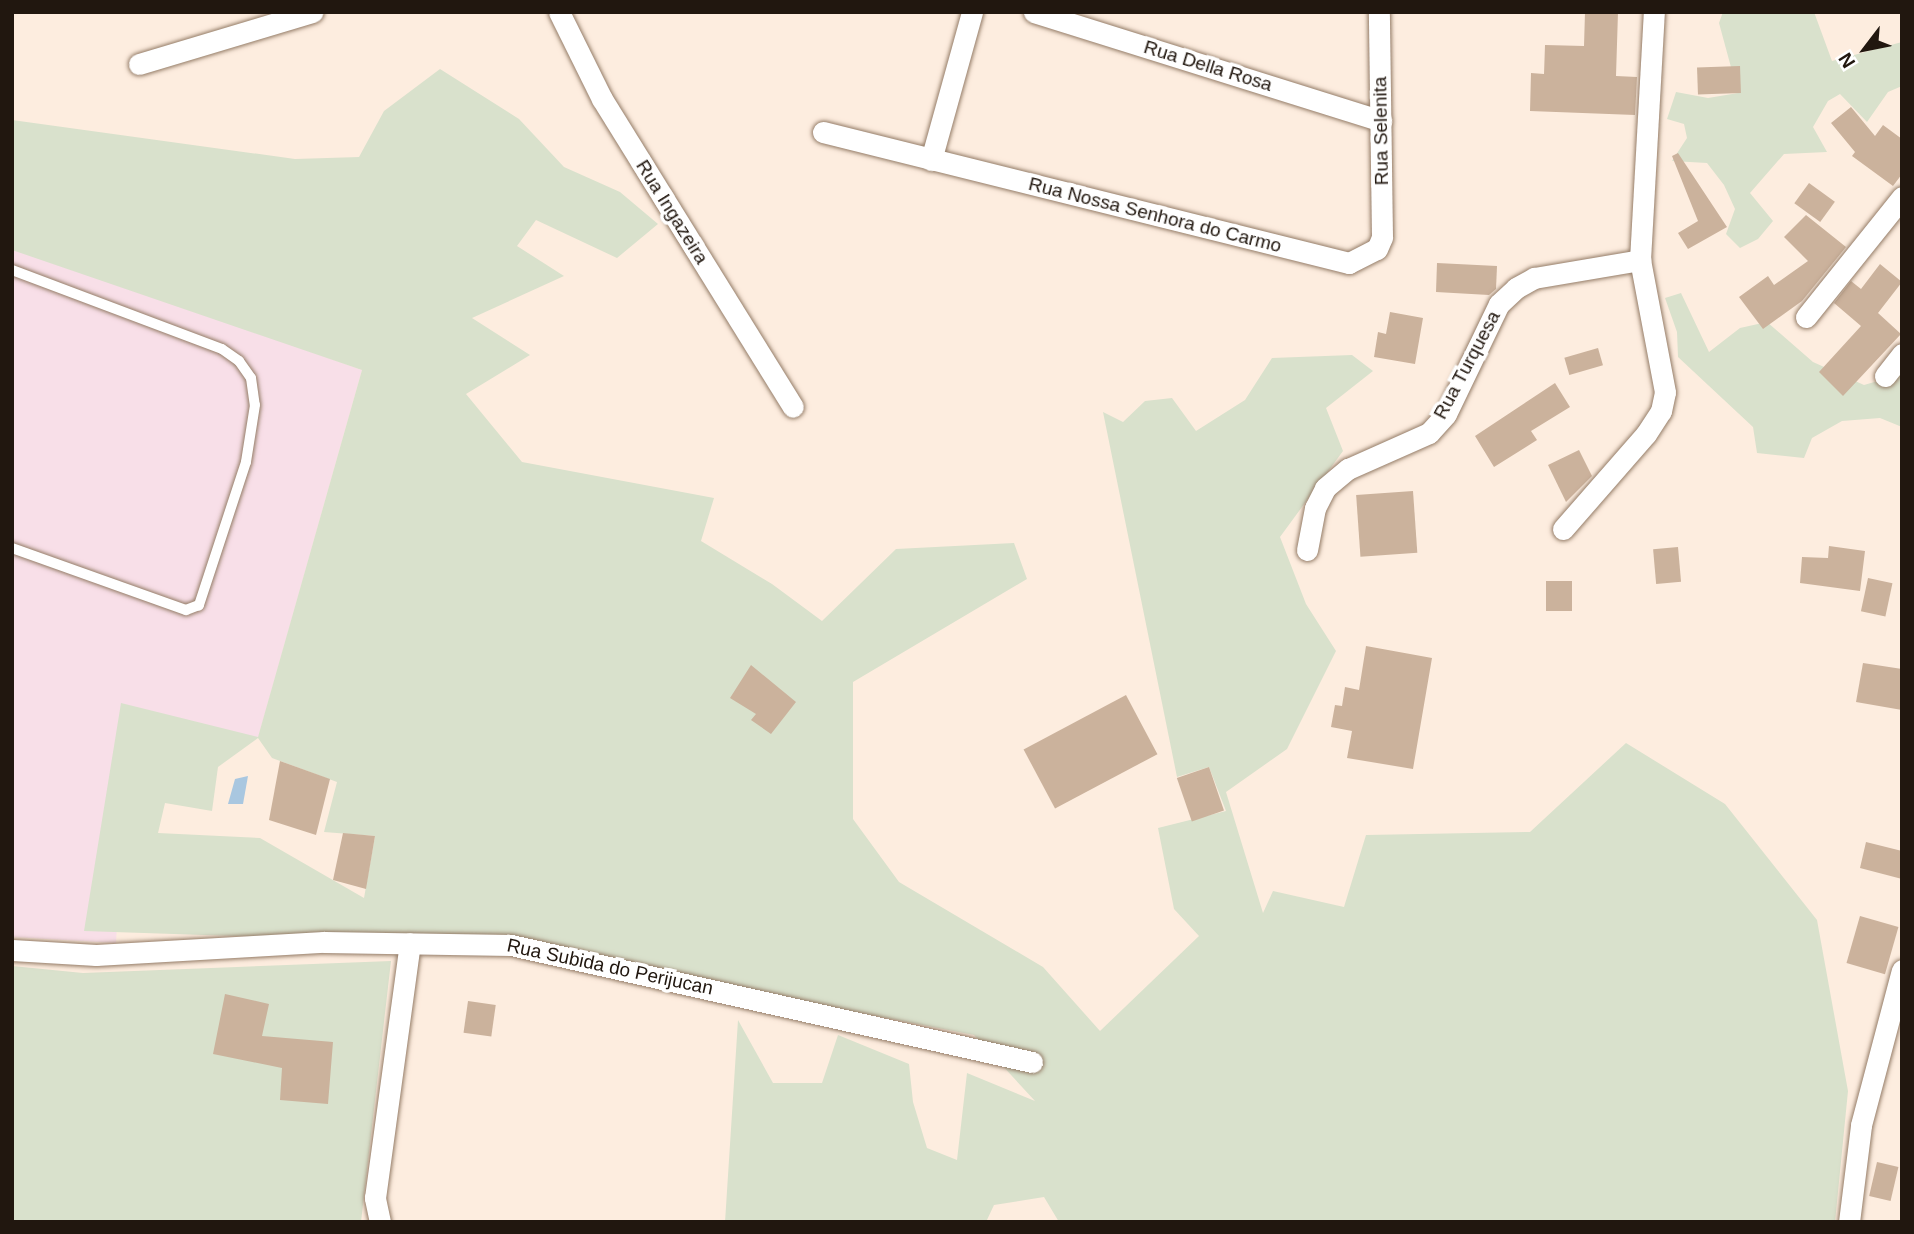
<!DOCTYPE html>
<style>
body{margin:0}
#map{position:relative;width:1914px;height:1234px;overflow:hidden;background:#fdeddf;font-family:Helvetica,sans-serif}
div>[style]{position:absolute}
.industrial>*{inset:0;background:#f8dfe8}
.green>*{inset:0;background:#d9e1cc}
.water>*{inset:0;background:#a9c7e0}
.building>*{inset:0;background:#cbb29c;transform-origin:0 0}
.roads{filter:drop-shadow(0 0 2px #947c67) drop-shadow(0 0 2px #947c67)}
.service>*{height:10px;margin:-5px;padding:0 5px;transform-origin:5px;border-radius:5px;background:#fff}
.minor>*{height:21px;margin:-10.5px;padding:0 10.5px;transform-origin:10.5px;border-radius:10.5px;background:#fff}
span{translate:-50% -50%;white-space:nowrap;text-align:center;line-height:1.15;-webkit-text-stroke:7px #fff;paint-order:stroke}
.street-label{font-size:19px;color:#21170f}
.frame{position:absolute;inset:0;border:14px solid #21170f;pointer-events:none}
.north{position:absolute;left:1830px;top:14px;width:70px;height:70px;-webkit-text-stroke:5px #fff;paint-order:stroke;rotate:238deg;font-size:19px;font-weight:700;line-height:28px;text-align:center;color:#21170f}
.north::after{content:'';display:block;margin:auto;width:24px;height:32px;background:#21170f;clip-path:polygon(50% 0,100% 100%,50% 72%,0 100%)}
</style>
<div id="map">
<div class="industrial">
<div style="clip-path:polygon(12px 245px,362px 370px,258px 738px,129px 713px,116px 943px,12px 937px)"></div>
</div>
<div class="green">
<div style="clip-path:polygon(1723px 12px,1814px 12px,1832px 61px,1902px 42px,1902px 86px,1888px 92px,1867px 122px,1840px 94px,1828px 101px,1813px 127px,1827px 152px,1784px 154px,1750px 193px,1773px 221px,1758px 239px,1740px 248px,1726px 234px,1735px 209px,1724px 185px,1707px 163px,1672px 161px,1687px 138px,1684px 124px,1667px 119px,1676px 92px,1708px 98px,1738px 93px,1719px 23px)"></div>
<div style="clip-path:polygon(evenodd,440px 69px,519px 119px,564px 167px,620px 192px,658px 224px,617px 258px,536px 220px,517px 246px,564px 276px,472px 318px,530px 355px,466px 394px,522px 462px,714px 498px,701px 541px,772px 584px,822px 621px,896px 549px,1014px 543px,1027px 579px,853px 682px,853px 819px,899px 882px,1043px 967px,1100px 1031px,1199px 936px,1174px 909px,1158px 828px,1226px 811px,1209px 767px,1177px 777px,1103px 412px,1123px 422px,1145px 401px,1172px 398px,1196px 431px,1245px 400px,1272px 358px,1352px 355px,1373px 371px,1326px 408px,1343px 451px,1280px 537px,1306px 604px,1336px 651px,1287px 749px,1226px 792px,1263px 913px,1273px 891px,1344px 907px,1366px 835px,1530px 832px,1626px 743px,1725px 804px,1817px 920px,1848px 1091px,1835px 1222px,1059px 1222px,1044px 1197px,994px 1205px,986px 1222px,725px 1222px,738px 1020px,773px 1083px,822px 1083px,838px 1035px,909px 1064px,913px 1102px,927px 1148px,957px 1160px,967px 1073px,1035px 1101px,974px 1035px,511px 945px,84px 931px,121px 703px,258px 737px,362px 370px,12px 250px,12px 120px,295px 159px,359px 157px,384px 111px,440px 69px,258px 738px,272px 758px,337px 782px,324px 832px,375px 836px,364px 898px,260px 838px,158px 833px,165px 803px,212px 811px,218px 767px,258px 738px)"></div>
<div style="clip-path:polygon(1681px 293px,1709px 352px,1740px 328px,1767px 322px,1813px 362px,1864px 385px,1902px 374px,1902px 427px,1880px 418px,1842px 421px,1812px 438px,1804px 458px,1757px 453px,1753px 427px,1678px 357px,1677px 332px,1665px 298px)"></div>
<div style="clip-path:polygon(391px 961px,361px 1222px,12px 1222px,12px 966px,83px 973px)"></div>
</div>
<div class="water">
<div style="clip-path:polygon(248px 776px,243px 804px,228px 804px,235px 779px)"></div>
</div>
<div class="building">
<div style="clip-path:polygon(1585px 12px,1618px 12px,1616px 76px,1637px 77px,1635px 115px,1530px 111px,1531px 73px,1544px 74px,1545px 45px,1584px 46px)"></div>
<div style="left:1740px;top:66px;width:27px;height:43px;rotate:88deg"></div>
<div style="clip-path:polygon(1851px 107px,1875px 136px,1883px 125px,1902px 139px,1902px 174px,1893px 186px,1852px 156px,1855px 152px,1831px 123px)"></div>
<div style="clip-path:polygon(1678px 153px,1727px 227px,1688px 249px,1678px 233px,1698px 221px,1672px 156px)"></div>
<div style="left:1809px;top:183px;width:32px;height:25px;rotate:36deg"></div>
<div style="clip-path:polygon(1806px 215px,1846px 247px,1802px 301px,1763px 329px,1739px 297px,1768px 276px,1774px 285px,1808px 261px,1784px 237px)"></div>
<div style="clip-path:polygon(1437px 263px,1497px 266px,1496px 289px,1489px 295px,1436px 292px)"></div>
<div style="clip-path:polygon(1880px 264px,1902px 282px,1878px 313px,1901px 334px,1843px 396px,1819px 372px,1861px 326px,1834px 303px,1851px 281px,1861px 289px)"></div>
<div style="clip-path:polygon(1390px 312px,1423px 318px,1415px 364px,1374px 357px,1378px 332px,1386px 334px)"></div>
<div style="left:1598px;top:348px;width:18px;height:35px;rotate:74deg"></div>
<div style="clip-path:polygon(1555px 383px,1570px 407px,1531px 431px,1537px 440px,1494px 467px,1475px 436px)"></div>
<div style="clip-path:polygon(1579px 450px,1592px 476px,1566px 502px,1548px 465px)"></div>
<div style="left:1413px;top:491px;width:62px;height:57px;rotate:86deg"></div>
<div style="clip-path:polygon(1829px 546px,1865px 551px,1860px 591px,1800px 583px,1802px 557px,1828px 558px)"></div>
<div style="left:1678px;top:547px;width:35px;height:25px;rotate:85deg"></div>
<div style="left:1868px;top:578px;width:25px;height:34px;rotate:12deg"></div>
<div style="left:1546px;top:581px;width:26px;height:30px"></div>
<div style="clip-path:polygon(1366px 646px,1432px 658px,1413px 769px,1347px 758px,1352px 731px,1331px 727px,1335px 705px,1342px 706px,1345px 687px,1359px 690px)"></div>
<div style="clip-path:polygon(1863px 663px,1902px 669px,1902px 710px,1856px 702px)"></div>
<div style="clip-path:polygon(751px 665px,796px 702px,771px 734px,751px 720px,756px 714px,730px 698px)"></div>
<div style="left:1126px;top:695px;width:67px;height:116px;rotate:62deg"></div>
<div style="clip-path:polygon(280px 761px,330px 779px,316px 835px,269px 820px)"></div>
<div style="left:1209px;top:767px;width:46px;height:34px;rotate:71deg"></div>
<div style="clip-path:polygon(343px 833px,375px 836px,366px 889px,333px 880px)"></div>
<div style="clip-path:polygon(1866px 842px,1902px 851px,1902px 879px,1860px 868px)"></div>
<div style="left:1860px;top:916px;width:40px;height:49px;rotate:16deg"></div>
<div style="clip-path:polygon(225px 994px,269px 1004px,262px 1036px,333px 1042px,328px 1104px,280px 1100px,282px 1068px,213px 1054px)"></div>
<div style="left:468px;top:1001px;width:28px;height:32px;rotate:8deg"></div>
<div style="left:1877px;top:1162px;width:22px;height:35px;rotate:13deg"></div>
</div>
<div class="roads">
<div class="service">
<div style="left:12px;top:270px;width:224px;rotate:20.6deg"></div>
<div style="left:222px;top:349px;width:21px;rotate:35deg"></div>
<div style="left:239px;top:361px;width:21px;rotate:55deg"></div>
<div style="left:251px;top:378px;width:27px;rotate:82deg"></div>
<div style="left:255px;top:405px;width:58px;rotate:99deg"></div>
<div style="left:246px;top:462px;width:151px;rotate:108.2deg"></div>
<div style="left:199px;top:605px;width:14px;rotate:159deg"></div>
<div style="left:186px;top:610px;width:185px;rotate:-160.4deg"></div>
</div>
<div class="minor">
<div style="left:559px;top:12px;width:97px;rotate:63.7deg"></div>
<div style="left:602px;top:99px;width:362px;rotate:58.2deg"></div>
<div style="left:1034px;top:12px;width:364px;rotate:17.4deg"></div>
<div style="left:139px;top:64px;width:181px;rotate:-16.7deg"></div>
<div style="left:823px;top:132px;width:542px;rotate:13.98deg"></div>
<div style="left:1349px;top:263px;width:31px;rotate:-27deg"></div>
<div style="left:1377px;top:249px;width:13px;rotate:-67deg"></div>
<div style="left:1382px;top:237px;width:225px;rotate:-90.8deg"></div>
<div style="left:931px;top:160px;width:154px;rotate:-74.5deg"></div>
<div style="left:1806px;top:317px;width:154px;rotate:-51.3deg"></div>
<div style="left:1885px;top:376px;width:28px;rotate:-52deg"></div>
<div style="left:1563px;top:529px;width:126px;rotate:-48.9deg"></div>
<div style="left:1646px;top:434px;width:27px;rotate:-57deg"></div>
<div style="left:1661px;top:411px;width:19px;rotate:-78deg"></div>
<div style="left:1665px;top:392px;width:134px;rotate:-100.7deg"></div>
<div style="left:1640px;top:260px;width:248px;rotate:-86.8deg"></div>
<div style="left:1307px;top:550px;width:43px;rotate:-79.2deg"></div>
<div style="left:1315px;top:508px;width:22px;rotate:-63deg"></div>
<div style="left:1325px;top:488px;width:30px;rotate:-40deg"></div>
<div style="left:1348px;top:469px;width:89px;rotate:-24deg"></div>
<div style="left:1429px;top:433px;width:25px;rotate:-48deg"></div>
<div style="left:1446px;top:414px;width:122px;rotate:-64.3deg"></div>
<div style="left:1499px;top:304px;width:23px;rotate:-43deg"></div>
<div style="left:1516px;top:288px;width:21px;rotate:-29deg"></div>
<div style="left:1534px;top:278px;width:108px;rotate:-9.6deg"></div>
<div style="left:12px;top:950px;width:84px;rotate:3.4deg"></div>
<div style="left:96px;top:955px;width:228px;rotate:-3.3deg"></div>
<div style="left:324px;top:942px;width:187px;rotate:0.9deg"></div>
<div style="left:511px;top:945px;width:534px;rotate:12.66deg"></div>
<div style="left:380px;top:1222px;width:25px;rotate:-102deg"></div>
<div style="left:375px;top:1198px;width:257px;rotate:-82.2deg"></div>
<div style="left:1849px;top:1222px;width:98px;rotate:-82.9deg"></div>
<div style="left:1861px;top:1125px;width:160px;rotate:-75.2deg"></div>
</div>
</div>
<div class="street-label">
<span style="left:1208px;top:66px;rotate:17deg">Rua Della Rosa</span>
<span style="left:1381px;top:131px;rotate:-91deg">Rua Selenita</span>
<span style="left:672px;top:212px;rotate:58deg">Rua Ingazeira</span>
<span style="left:1155px;top:215px;rotate:14deg">Rua Nossa Senhora do Carmo</span>
<span style="left:1467px;top:365px;rotate:-62deg">Rua Turquesa</span>
<span style="left:610px;top:967px;rotate:12deg">Rua Subida do Perijucan</span>
</div>
<div class="frame"></div>
<div class="north">N</div>
</div>
